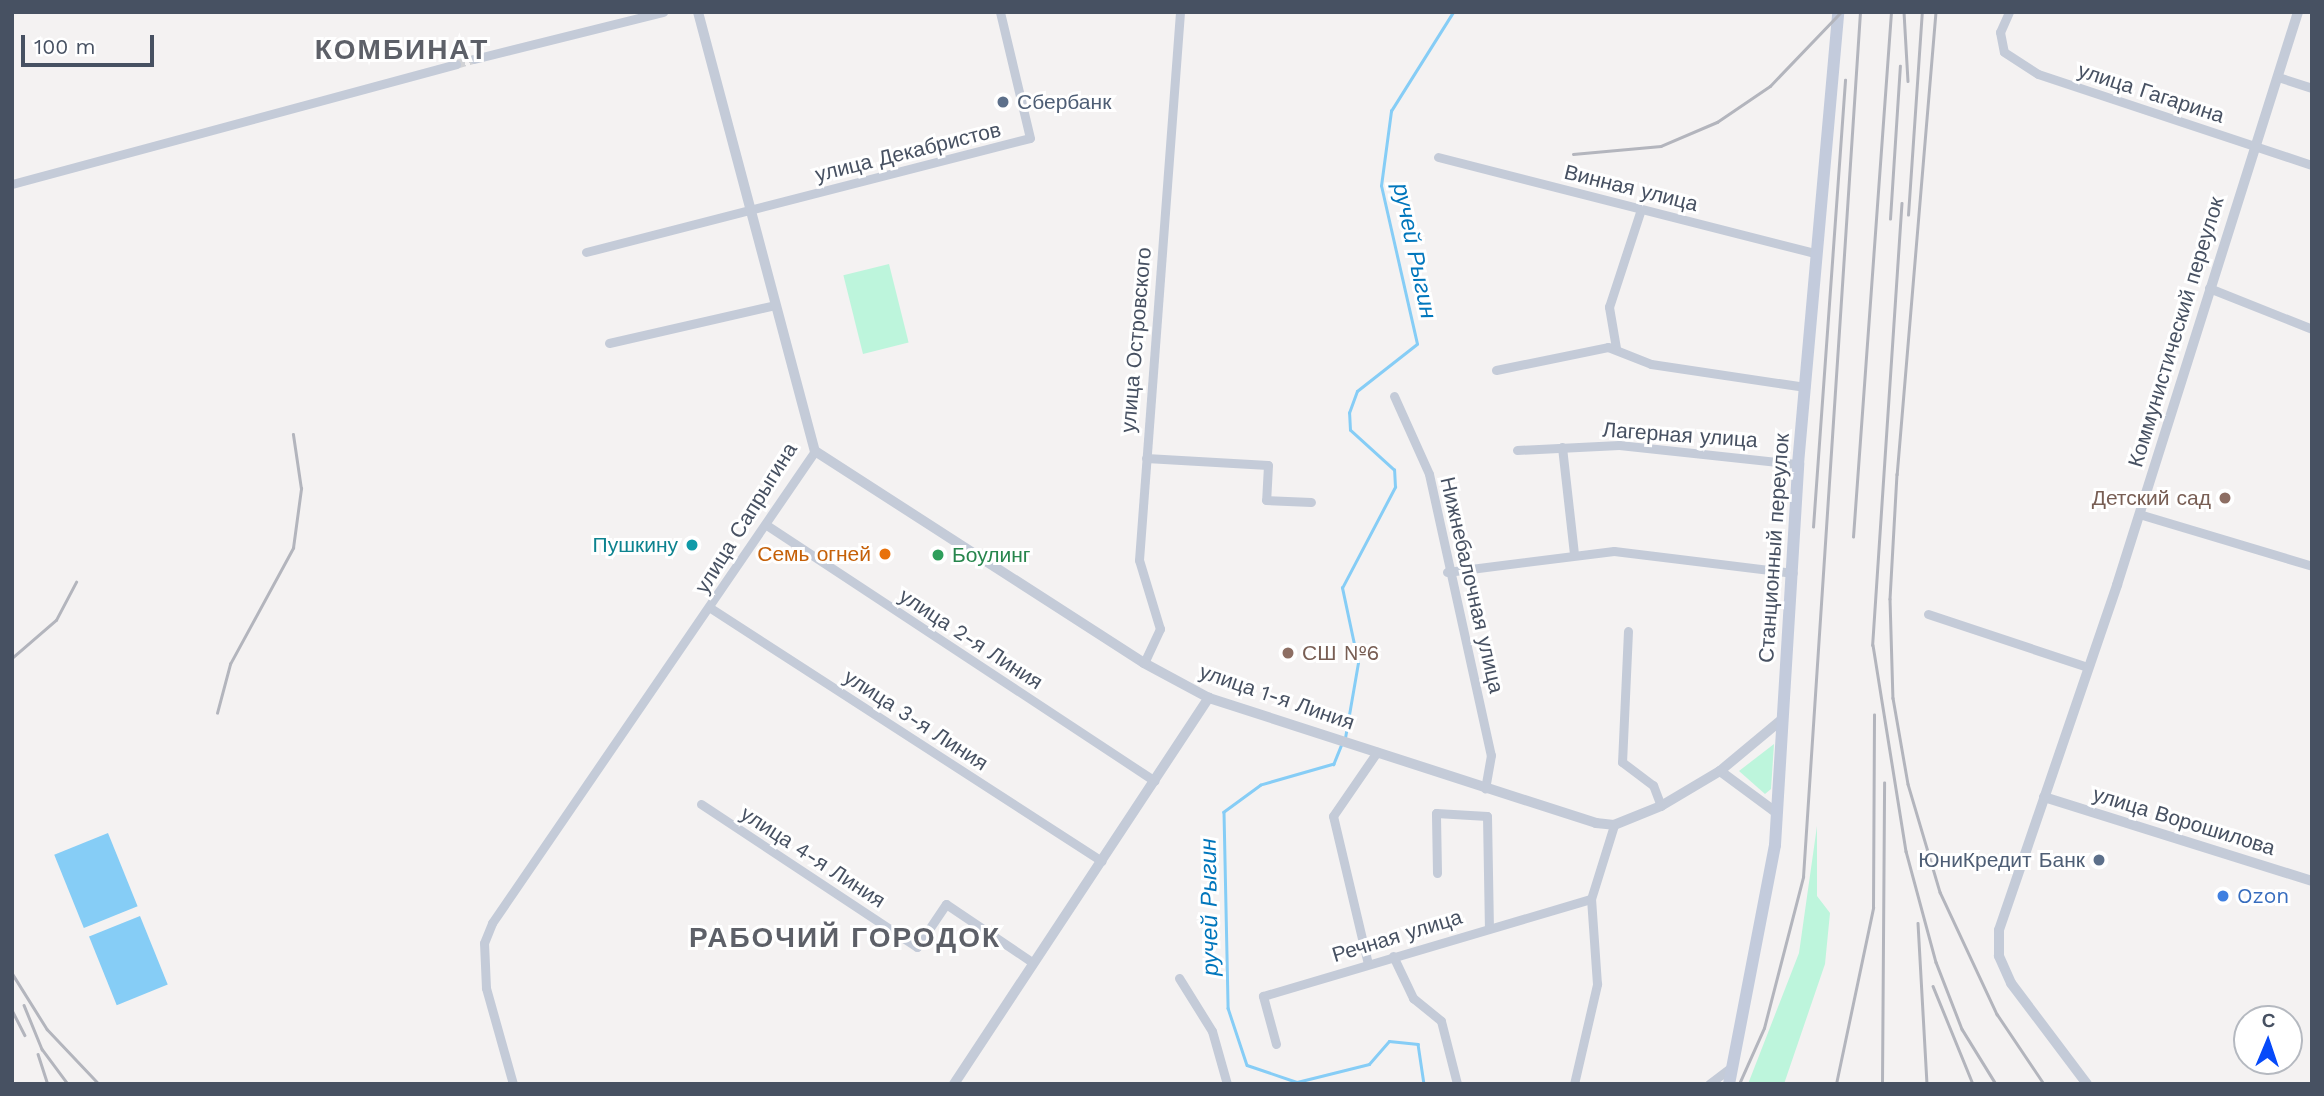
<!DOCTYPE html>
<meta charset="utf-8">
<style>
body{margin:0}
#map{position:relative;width:2324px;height:1096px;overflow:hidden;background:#f4f2f2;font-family:"Work Sans",sans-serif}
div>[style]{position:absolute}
.green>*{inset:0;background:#bdf5dc;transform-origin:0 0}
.water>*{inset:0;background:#86cdf6;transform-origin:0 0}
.stream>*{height:2.5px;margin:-1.25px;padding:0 1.25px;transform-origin:1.25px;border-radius:1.25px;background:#86cdf6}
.minor-tunnel>*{height:9px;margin-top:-4.5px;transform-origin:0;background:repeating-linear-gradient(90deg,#d1d2d5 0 9px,transparent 0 13.5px)}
.minor>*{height:9px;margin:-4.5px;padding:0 4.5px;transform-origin:4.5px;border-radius:4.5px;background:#c4cbd8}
.tertiary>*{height:10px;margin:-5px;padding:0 5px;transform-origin:5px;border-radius:5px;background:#c4cbd8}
.secondary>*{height:12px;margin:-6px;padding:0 6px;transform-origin:6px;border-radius:6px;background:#c3cbdc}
.rail>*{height:2.5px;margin:-1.25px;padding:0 1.25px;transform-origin:1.25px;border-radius:1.25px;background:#b3b5bd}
.dots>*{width:19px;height:19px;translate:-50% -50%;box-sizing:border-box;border:4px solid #fff;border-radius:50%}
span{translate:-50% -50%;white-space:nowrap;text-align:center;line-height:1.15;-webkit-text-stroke:6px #fff;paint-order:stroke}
.street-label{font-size:21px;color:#475162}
.service-label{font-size:21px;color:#4e5e75}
.left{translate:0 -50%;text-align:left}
.right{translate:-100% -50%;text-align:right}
.education-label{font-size:21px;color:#785e54}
.culture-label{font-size:21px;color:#0d838f}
.food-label{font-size:21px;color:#c56008}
.leisure-label{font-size:21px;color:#27864d}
.shop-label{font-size:21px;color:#366cbe}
.water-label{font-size:23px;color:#0076bc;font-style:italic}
.district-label{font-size:28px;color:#5d6068;font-weight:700;letter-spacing:2px}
.frame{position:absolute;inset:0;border:14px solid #475162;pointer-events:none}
.north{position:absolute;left:2233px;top:1005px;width:70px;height:70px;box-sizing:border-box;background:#fff;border:2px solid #b5b9c0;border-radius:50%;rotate:2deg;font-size:19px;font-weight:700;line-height:28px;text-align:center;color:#475162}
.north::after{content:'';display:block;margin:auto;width:24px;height:32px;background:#074af9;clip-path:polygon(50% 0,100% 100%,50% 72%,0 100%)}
.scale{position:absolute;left:21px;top:35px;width:133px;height:32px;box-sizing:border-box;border:4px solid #475162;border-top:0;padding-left:9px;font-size:21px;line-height:24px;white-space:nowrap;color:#475162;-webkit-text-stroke:5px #fff;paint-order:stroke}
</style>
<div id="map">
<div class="green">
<div style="left:889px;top:264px;width:81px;height:47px;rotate:76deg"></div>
<div style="clip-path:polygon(1774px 744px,1771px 789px,1765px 794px,1739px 771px)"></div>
<div style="clip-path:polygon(1817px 826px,1817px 896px,1830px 913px,1825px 964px,1784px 1084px,1748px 1084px,1799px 953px)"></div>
</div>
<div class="water">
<div style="left:108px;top:833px;width:79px;height:58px;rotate:68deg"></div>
<div style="left:140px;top:916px;width:74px;height:55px;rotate:68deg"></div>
</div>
<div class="stream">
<div style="left:1345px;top:738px;width:76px;rotate:-80.2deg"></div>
<div style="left:1358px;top:663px;width:77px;rotate:-102deg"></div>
<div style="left:1342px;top:588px;width:114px;rotate:-62.3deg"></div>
<div style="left:1395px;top:487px;width:17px;rotate:-93deg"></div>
<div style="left:1394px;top:470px;width:59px;rotate:-137.7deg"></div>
<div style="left:1350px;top:430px;width:17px;rotate:-93deg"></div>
<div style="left:1349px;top:413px;width:23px;rotate:-70deg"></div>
<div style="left:1357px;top:391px;width:76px;rotate:-38.1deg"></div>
<div style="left:1417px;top:344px;width:162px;rotate:-102.8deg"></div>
<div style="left:1381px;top:186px;width:76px;rotate:-82.4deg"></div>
<div style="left:1391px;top:111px;width:117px;rotate:-57.9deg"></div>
<div style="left:1342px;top:744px;width:22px;rotate:112deg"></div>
<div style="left:1334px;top:764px;width:76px;rotate:164deg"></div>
<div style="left:1261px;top:785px;width:46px;rotate:143.9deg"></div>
<div style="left:1224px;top:812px;width:196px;rotate:88.8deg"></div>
<div style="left:1228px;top:1008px;width:60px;rotate:71.6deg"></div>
<div style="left:1247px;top:1065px;width:53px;rotate:18.8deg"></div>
<div style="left:1297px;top:1082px;width:74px;rotate:-14deg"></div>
<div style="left:1369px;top:1064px;width:30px;rotate:-49deg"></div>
<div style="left:1389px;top:1041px;width:29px;rotate:6deg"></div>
<div style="left:1418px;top:1044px;width:40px;rotate:81.5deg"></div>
</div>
<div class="minor-tunnel">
<div style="left:456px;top:64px;width:19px;rotate:-16deg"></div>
</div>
<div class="minor">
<div style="left:2009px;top:12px;width:22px;rotate:114deg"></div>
<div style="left:2000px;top:32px;width:20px;rotate:79deg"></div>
<div style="left:2004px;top:52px;width:40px;rotate:32.9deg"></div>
<div style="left:2038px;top:74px;width:289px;rotate:18.4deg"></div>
<div style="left:474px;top:59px;width:195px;rotate:-14deg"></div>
<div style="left:2278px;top:77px;width:36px;rotate:18deg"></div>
<div style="left:1438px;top:157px;width:390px;rotate:14.3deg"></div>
<div style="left:12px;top:184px;width:460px;rotate:-15.1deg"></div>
<div style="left:586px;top:252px;width:458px;rotate:-14.4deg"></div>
<div style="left:1030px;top:138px;width:130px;rotate:-103.4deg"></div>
<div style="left:2209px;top:288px;width:111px;rotate:21.7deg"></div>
<div style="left:609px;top:343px;width:170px;rotate:-12.9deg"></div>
<div style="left:1616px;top:348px;width:42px;rotate:-99.7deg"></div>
<div style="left:1609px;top:307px;width:103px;rotate:-71.9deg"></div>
<div style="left:1496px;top:370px;width:114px;rotate:-11.6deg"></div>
<div style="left:1608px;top:347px;width:46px;rotate:21.6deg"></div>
<div style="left:1651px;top:364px;width:156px;rotate:8.5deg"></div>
<div style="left:1394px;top:396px;width:85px;rotate:65.8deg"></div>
<div style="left:1429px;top:474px;width:288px;rotate:77.6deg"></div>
<div style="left:1491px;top:755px;width:34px;rotate:100deg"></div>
<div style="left:1562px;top:447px;width:108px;rotate:83.6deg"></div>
<div style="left:1517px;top:450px;width:102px;rotate:-2.8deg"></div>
<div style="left:1619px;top:445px;width:180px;rotate:6.1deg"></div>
<div style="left:1146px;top:458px;width:122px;rotate:3.3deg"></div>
<div style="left:1268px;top:465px;width:35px;rotate:93deg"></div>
<div style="left:1266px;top:500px;width:45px;rotate:2.5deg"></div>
<div style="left:2139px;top:514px;width:181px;rotate:16.7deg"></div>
<div style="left:768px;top:526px;width:463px;rotate:33.4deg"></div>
<div style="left:1447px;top:572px;width:168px;rotate:-7.2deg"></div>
<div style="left:1614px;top:551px;width:180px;rotate:7deg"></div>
<div style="left:712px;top:609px;width:464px;rotate:32.9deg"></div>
<div style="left:1928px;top:614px;width:168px;rotate:18.4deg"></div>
<div style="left:1628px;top:631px;width:131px;rotate:92.6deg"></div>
<div style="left:1622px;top:762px;width:39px;rotate:37deg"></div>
<div style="left:1653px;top:785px;width:22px;rotate:69deg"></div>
<div style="left:1144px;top:663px;width:38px;rotate:-65deg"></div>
<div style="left:1160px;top:629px;width:72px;rotate:-106.9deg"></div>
<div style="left:1139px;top:560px;width:550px;rotate:-85.72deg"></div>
<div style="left:701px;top:804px;width:259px;rotate:33.5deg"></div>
<div style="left:917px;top:947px;width:52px;rotate:-56deg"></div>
<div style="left:946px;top:904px;width:104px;rotate:34deg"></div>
<div style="left:1437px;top:873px;width:60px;rotate:-91deg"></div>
<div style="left:1436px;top:813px;width:51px;rotate:3.4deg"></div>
<div style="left:1487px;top:816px;width:110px;rotate:89deg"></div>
<div style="left:1393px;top:956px;width:47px;rotate:64.5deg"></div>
<div style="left:1413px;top:998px;width:36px;rotate:39deg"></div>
<div style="left:1441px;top:1021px;width:65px;rotate:75.7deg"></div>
<div style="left:1368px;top:964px;width:152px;rotate:-103.3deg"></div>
<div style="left:1333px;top:816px;width:78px;rotate:-55.5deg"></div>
<div style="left:1179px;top:978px;width:62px;rotate:58.1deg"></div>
<div style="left:1212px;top:1031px;width:55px;rotate:74.2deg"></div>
<div style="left:1276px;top:1044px;width:50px;rotate:-105.2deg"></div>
<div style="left:1263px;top:996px;width:342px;rotate:-16.5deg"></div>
<div style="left:513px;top:1084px;width:100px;rotate:-105.7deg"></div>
<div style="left:486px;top:988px;width:45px;rotate:-92.5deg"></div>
<div style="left:484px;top:943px;width:22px;rotate:-68deg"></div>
<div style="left:492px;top:923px;width:572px;rotate:-55.62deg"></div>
<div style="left:1574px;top:1084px;width:103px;rotate:-77deg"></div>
<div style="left:1597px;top:984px;width:85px;rotate:-94deg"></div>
<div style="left:1591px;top:899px;width:77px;rotate:-72.7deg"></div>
<div style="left:1709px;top:1084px;width:26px;rotate:-37deg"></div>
</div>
<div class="tertiary">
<div style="left:698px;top:12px;width:454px;rotate:75.1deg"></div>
<div style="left:815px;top:451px;width:391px;rotate:32.8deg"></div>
<div style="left:1144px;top:663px;width:74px;rotate:28.3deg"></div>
<div style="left:1209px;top:698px;width:407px;rotate:17.9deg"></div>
<div style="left:1596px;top:823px;width:18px;rotate:6deg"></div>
<div style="left:1614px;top:825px;width:51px;rotate:-22deg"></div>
<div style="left:1661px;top:806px;width:69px;rotate:-30.7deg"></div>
<div style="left:1720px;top:771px;width:71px;rotate:36.4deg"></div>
<div style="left:1720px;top:771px;width:78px;rotate:-39.8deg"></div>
<div style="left:2044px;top:797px;width:281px;rotate:17.4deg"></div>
<div style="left:954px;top:1084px;width:463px;rotate:-56.6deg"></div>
<div style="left:2087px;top:1084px;width:126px;rotate:-127deg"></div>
<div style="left:2011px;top:983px;width:30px;rotate:-114deg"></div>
<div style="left:1999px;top:956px;width:26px;rotate:-90deg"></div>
<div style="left:1999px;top:930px;width:365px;rotate:-71.1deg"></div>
<div style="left:2117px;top:585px;width:601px;rotate:-72.47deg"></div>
</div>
<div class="secondary">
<div style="left:1729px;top:1084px;width:243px;rotate:-79.1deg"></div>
<div style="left:1775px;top:845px;width:382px;rotate:-86.5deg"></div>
<div style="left:1798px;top:464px;width:454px;rotate:-84.9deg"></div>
</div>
<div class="rail">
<div style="left:1904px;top:12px;width:69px;rotate:86.7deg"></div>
<div style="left:1936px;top:12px;width:464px;rotate:94.8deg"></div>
<div style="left:1897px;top:474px;width:125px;rotate:93.2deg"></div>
<div style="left:1890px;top:599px;width:99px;rotate:88.3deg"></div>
<div style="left:1893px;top:698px;width:87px;rotate:80.1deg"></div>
<div style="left:1908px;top:784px;width:113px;rotate:73.5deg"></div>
<div style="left:1940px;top:892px;width:135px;rotate:65deg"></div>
<div style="left:1997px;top:1014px;width:84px;rotate:56.1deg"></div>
<div style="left:1573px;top:154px;width:88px;rotate:-5.2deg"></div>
<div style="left:1661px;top:146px;width:61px;rotate:-23.2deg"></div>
<div style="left:1717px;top:122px;width:64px;rotate:-34.2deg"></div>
<div style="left:1770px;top:86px;width:103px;rotate:-46.2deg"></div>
<div style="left:1902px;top:203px;width:443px;rotate:93.8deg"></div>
<div style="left:1873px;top:645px;width:209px;rotate:80.9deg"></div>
<div style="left:1906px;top:851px;width:115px;rotate:74.9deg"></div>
<div style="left:1936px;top:962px;width:72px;rotate:68.8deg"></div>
<div style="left:1962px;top:1029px;width:65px;rotate:58.3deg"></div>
<div style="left:1908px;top:215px;width:203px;rotate:-86.1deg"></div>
<div style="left:1890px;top:219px;width:153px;rotate:-86.3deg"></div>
<div style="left:1813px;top:527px;width:448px;rotate:-85.9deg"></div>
<div style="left:1853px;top:537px;width:526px;rotate:-85.86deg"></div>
<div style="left:12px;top:658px;width:58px;rotate:-40.8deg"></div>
<div style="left:56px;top:620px;width:43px;rotate:-62.2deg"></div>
<div style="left:217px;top:713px;width:51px;rotate:-75.1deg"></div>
<div style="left:230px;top:664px;width:132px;rotate:-61.5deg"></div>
<div style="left:293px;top:548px;width:60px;rotate:-82.3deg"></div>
<div style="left:301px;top:489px;width:55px;rotate:-98.4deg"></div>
<div style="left:1918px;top:923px;width:161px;rotate:86.8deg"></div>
<div style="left:12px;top:973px;width:66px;rotate:58deg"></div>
<div style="left:47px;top:1029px;width:76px;rotate:46.6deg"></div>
<div style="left:1933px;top:986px;width:106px;rotate:67.8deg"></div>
<div style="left:24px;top:1005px;width:48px;rotate:67.8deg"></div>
<div style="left:42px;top:1049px;width:44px;rotate:53.4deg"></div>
<div style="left:12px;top:1010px;width:28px;rotate:63deg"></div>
<div style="left:38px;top:1054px;width:32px;rotate:72deg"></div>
<div style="left:1739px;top:1084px;width:61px;rotate:-65.9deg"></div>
<div style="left:1764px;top:1028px;width:156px;rotate:-75.5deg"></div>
<div style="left:1803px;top:877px;width:867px;rotate:-86.23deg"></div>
<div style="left:1836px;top:1084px;width:180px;rotate:-78.1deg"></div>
<div style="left:1873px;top:908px;width:193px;rotate:-89.7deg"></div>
<div style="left:1882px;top:1084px;width:301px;rotate:-89.6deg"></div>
</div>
<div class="dots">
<div style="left:1003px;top:102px;background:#5c6f8a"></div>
<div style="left:2225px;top:498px;background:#8d6e63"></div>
<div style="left:692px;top:545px;background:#0f9aa8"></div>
<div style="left:885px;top:554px;background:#e8710a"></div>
<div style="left:938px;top:555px;background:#2e9e5b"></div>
<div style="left:1288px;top:653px;background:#8d6e63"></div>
<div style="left:2099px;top:860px;background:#5c6f8a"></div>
<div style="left:2223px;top:896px;background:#3f7fe0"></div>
</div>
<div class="street-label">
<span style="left:2151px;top:93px;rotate:18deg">улица Гагарина</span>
<span style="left:908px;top:152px;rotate:-14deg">улица Декабристов</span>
<span style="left:1631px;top:188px;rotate:14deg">Винная улица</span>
<span style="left:2176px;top:332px;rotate:-73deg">Коммунистический переулок</span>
<span style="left:1136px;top:340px;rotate:-85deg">улица Островского</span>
<span style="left:1680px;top:435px;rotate:4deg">Лагерная улица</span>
<span style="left:746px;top:518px;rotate:-58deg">улица Сапрыгина</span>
<span style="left:1774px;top:548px;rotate:-86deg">Станционный переулок</span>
<span style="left:1472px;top:585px;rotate:77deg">Нижнебалочная улица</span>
<span style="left:971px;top:639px;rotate:33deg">улица 2-я Линия</span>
<span style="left:1277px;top:697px;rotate:19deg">улица 1-я Линия</span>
<span style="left:916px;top:720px;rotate:33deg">улица 3-я Линия</span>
<span style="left:2184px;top:821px;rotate:17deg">улица Ворошилова</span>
<span style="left:813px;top:857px;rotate:33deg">улица 4-я Линия</span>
<span style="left:1397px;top:936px;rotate:-17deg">Речная улица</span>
</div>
<div class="service-label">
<span class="left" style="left:1017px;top:102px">Сбербанк</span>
<span class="right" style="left:2085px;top:860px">ЮниКредит Банк</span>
</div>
<div class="education-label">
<span class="right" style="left:2211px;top:498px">Детский сад</span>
<span class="left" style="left:1302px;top:653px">СШ №6</span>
</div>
<div class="culture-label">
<span class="right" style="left:678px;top:545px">Пушкину</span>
</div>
<div class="food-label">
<span class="right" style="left:871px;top:554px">Семь огней</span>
</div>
<div class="leisure-label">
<span class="left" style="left:952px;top:555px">Боулинг</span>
</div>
<div class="shop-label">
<span class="left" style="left:2237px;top:896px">Ozon</span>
</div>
<div class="water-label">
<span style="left:1414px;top:251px;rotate:78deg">ручей Рыгин</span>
<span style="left:1210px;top:907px;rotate:-91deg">ручей Рыгин</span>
</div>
<div class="district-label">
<span style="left:402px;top:50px">КОМБИНАТ</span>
<span style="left:845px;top:938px">РАБОЧИЙ ГОРОДОК</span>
</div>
<div class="frame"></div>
<div class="north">С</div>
<div class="scale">100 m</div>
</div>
